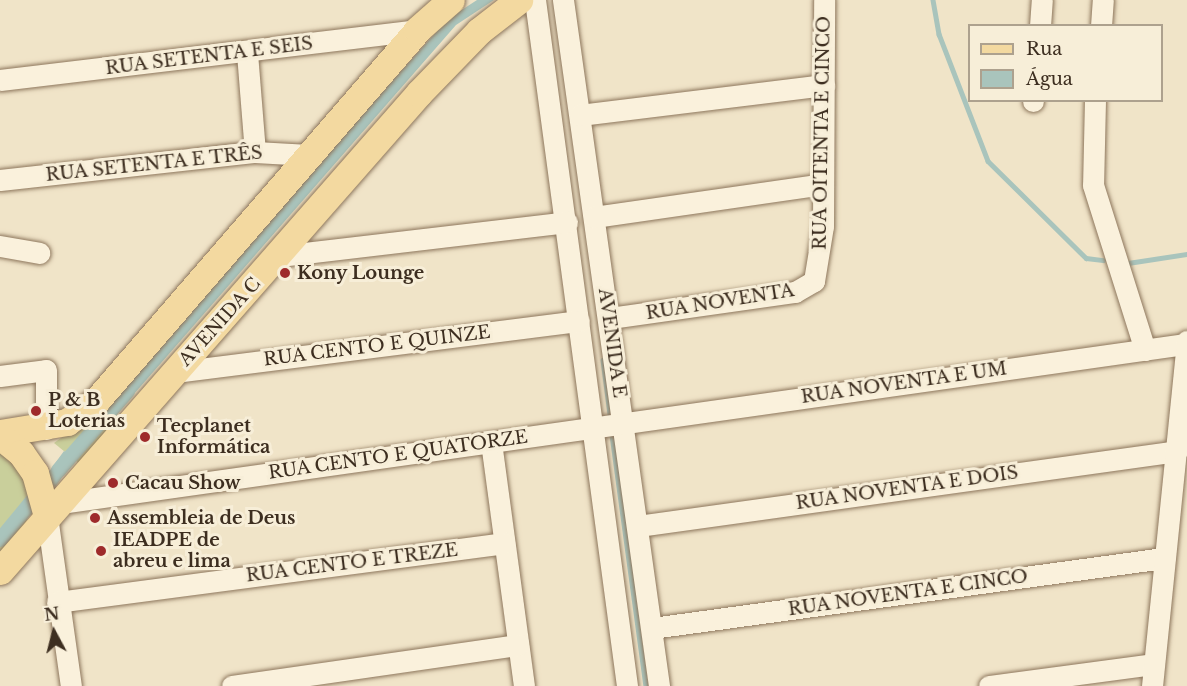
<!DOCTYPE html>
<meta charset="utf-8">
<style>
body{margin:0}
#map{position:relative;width:1187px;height:686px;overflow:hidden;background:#f0e4c8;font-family:"Libre Baskerville",serif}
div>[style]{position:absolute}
.green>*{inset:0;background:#c9cf9b}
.water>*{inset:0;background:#a9c4bc;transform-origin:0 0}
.stream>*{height:4.5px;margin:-2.25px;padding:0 2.25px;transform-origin:2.25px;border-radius:2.25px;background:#a9c4bc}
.canal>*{height:15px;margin:-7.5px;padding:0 7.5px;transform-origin:7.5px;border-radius:7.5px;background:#a9c4bc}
.roads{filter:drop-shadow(0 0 2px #8d765c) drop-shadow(0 0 2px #8d765c)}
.minor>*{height:21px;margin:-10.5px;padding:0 10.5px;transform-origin:10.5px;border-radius:10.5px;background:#faf1dc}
.major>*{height:27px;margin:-13.5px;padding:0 13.5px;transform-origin:13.5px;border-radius:13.5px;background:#f3d9a0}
.dots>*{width:16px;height:16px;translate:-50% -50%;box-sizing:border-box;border:3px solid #f7eed8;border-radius:50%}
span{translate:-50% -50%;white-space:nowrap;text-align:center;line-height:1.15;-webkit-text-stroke:6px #f7eed8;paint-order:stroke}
.street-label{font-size:18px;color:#3d2e20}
.poi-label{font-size:18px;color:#3d2e20;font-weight:700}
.left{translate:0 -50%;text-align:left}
.legend{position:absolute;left:968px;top:24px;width:195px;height:78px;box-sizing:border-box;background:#f7eed8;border:2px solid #ada18e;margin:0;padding:8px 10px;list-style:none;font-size:18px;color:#3d2e20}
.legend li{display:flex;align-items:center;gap:12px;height:30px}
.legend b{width:30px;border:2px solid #ada18e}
.north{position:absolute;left:24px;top:602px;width:60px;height:60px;-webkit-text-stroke:4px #f7eed8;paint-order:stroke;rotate:353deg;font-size:16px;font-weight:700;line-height:24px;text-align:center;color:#3d2e20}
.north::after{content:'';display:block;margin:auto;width:21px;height:27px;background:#3d2e20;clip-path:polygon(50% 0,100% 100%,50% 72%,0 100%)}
</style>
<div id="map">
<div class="green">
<div style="clip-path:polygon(107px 405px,122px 419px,81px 465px,54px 443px)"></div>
<div style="clip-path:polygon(0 449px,14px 455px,31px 496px,26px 524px,0 555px)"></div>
</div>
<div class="water">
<div style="clip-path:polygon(477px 0,494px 0,456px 25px,120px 410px,107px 398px,448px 19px)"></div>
<div style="left:64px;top:451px;width:14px;height:34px;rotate:36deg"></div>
</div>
<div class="stream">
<div style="left:933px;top:0;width:35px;rotate:80deg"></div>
<div style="left:939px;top:34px;width:136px;rotate:68.9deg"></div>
<div style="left:988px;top:161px;width:138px;rotate:44.7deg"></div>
<div style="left:1086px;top:258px;width:17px;rotate:7deg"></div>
<div style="left:1128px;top:263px;width:60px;rotate:-8.7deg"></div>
<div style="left:603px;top:360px;width:54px;rotate:82.6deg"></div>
<div style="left:612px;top:435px;width:253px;rotate:82.3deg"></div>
</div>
<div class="canal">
<div style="left:58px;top:470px;width:105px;rotate:-48.9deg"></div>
<div style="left:0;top:539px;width:66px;rotate:-50.5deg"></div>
</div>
<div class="roads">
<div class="minor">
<div style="left:535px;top:0;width:692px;rotate:82.36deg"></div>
<div style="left:563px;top:0;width:693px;rotate:82.03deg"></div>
<div style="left:1040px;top:26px;width:26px;rotate:-86deg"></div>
<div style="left:1101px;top:26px;width:26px;rotate:-86deg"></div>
<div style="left:247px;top:53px;width:99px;rotate:85.4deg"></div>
<div style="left:0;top:80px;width:420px;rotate:-6.8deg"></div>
<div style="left:1095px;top:100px;width:85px;rotate:91.3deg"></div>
<div style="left:1093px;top:185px;width:173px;rotate:72.5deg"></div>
<div style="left:1033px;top:101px;width:1px;rotate:-90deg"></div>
<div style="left:580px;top:115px;width:246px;rotate:-7deg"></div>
<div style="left:0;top:180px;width:257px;rotate:-6.3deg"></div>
<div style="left:255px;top:152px;width:54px;rotate:3.2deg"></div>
<div style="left:594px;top:217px;width:231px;rotate:-8.2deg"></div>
<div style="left:0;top:246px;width:40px;rotate:10deg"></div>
<div style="left:279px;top:256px;width:290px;rotate:-6.7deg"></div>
<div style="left:610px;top:318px;width:187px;rotate:-8deg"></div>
<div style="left:795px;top:292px;width:22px;rotate:-30deg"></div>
<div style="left:814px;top:281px;width:56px;rotate:-80.7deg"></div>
<div style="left:823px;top:226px;width:226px;rotate:-89.7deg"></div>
<div style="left:175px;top:372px;width:407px;rotate:-7.2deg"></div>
<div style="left:0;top:376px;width:46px;rotate:-7.4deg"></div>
<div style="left:46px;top:370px;width:59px;rotate:90deg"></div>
<div style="left:491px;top:442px;width:246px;rotate:82.3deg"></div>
<div style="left:60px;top:503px;width:1137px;rotate:-8.04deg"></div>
<div style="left:47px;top:516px;width:172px;rotate:82deg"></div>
<div style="left:638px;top:526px;width:544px;rotate:-7.92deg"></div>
<div style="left:57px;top:602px;width:451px;rotate:-7.5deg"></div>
<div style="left:652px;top:628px;width:517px;rotate:-7.79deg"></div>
<div style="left:232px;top:686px;width:289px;rotate:-8.2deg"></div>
<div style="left:989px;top:686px;width:166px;rotate:-7.6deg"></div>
<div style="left:1152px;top:686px;width:347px;rotate:-84.2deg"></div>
</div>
<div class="major">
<div style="left:0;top:433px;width:68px;rotate:-9.3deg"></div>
<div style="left:67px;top:422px;width:37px;rotate:-36deg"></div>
<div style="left:97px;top:400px;width:489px;rotate:-49.1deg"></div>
<div style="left:417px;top:30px;width:45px;rotate:-41.4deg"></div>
<div style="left:0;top:436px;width:27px;rotate:39deg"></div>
<div style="left:21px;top:453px;width:24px;rotate:55deg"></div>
<div style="left:35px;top:473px;width:45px;rotate:74.4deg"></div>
<div style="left:0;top:571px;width:636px;rotate:-48.76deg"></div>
<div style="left:419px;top:93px;width:86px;rotate:-45.9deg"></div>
<div style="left:479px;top:31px;width:51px;rotate:-37.8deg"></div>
</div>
</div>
<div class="dots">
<div style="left:285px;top:273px;background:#9e2a2b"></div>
<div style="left:36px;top:411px;background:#9e2a2b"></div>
<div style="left:145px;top:437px;background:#9e2a2b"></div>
<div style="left:113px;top:483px;background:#9e2a2b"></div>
<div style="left:95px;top:518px;background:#9e2a2b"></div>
<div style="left:101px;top:551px;background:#9e2a2b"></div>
</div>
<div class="street-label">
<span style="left:209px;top:56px;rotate:-7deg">RUA SETENTA E SEIS</span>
<span style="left:822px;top:133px;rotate:-89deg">RUA OITENTA E CINCO</span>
<span style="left:154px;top:164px;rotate:-6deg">RUA SETENTA E TRÊS</span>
<span style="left:720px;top:302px;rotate:-9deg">RUA NOVENTA</span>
<span style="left:220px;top:322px;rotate:-48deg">AVENIDA C</span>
<span style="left:612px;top:343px;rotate:82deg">AVENIDA E</span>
<span style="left:377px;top:346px;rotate:-7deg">RUA CENTO E QUINZE</span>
<span style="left:904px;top:383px;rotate:-8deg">RUA NOVENTA E UM</span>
<span style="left:398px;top:455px;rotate:-8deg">RUA CENTO E QUATORZE</span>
<span style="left:907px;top:488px;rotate:-8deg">RUA NOVENTA E DOIS</span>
<span style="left:352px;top:563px;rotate:-7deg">RUA CENTO E TREZE</span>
<span style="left:908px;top:593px;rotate:-8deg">RUA NOVENTA E CINCO</span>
</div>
<div class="poi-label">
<span class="left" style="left:297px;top:273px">Kony Lounge</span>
<span class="left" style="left:48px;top:411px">P &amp; B<br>Loterias</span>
<span class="left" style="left:157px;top:437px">Tecplanet<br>Informática</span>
<span class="left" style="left:125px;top:483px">Cacau Show</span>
<span class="left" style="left:107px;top:518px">Assembleia de Deus</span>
<span class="left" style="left:113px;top:551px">IEADPE de<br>abreu e lima</span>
</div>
<ul class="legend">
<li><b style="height:8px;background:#f3d9a0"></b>Rua</li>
<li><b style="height:16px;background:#a9c4bc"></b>Água</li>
</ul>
<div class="north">N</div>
</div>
